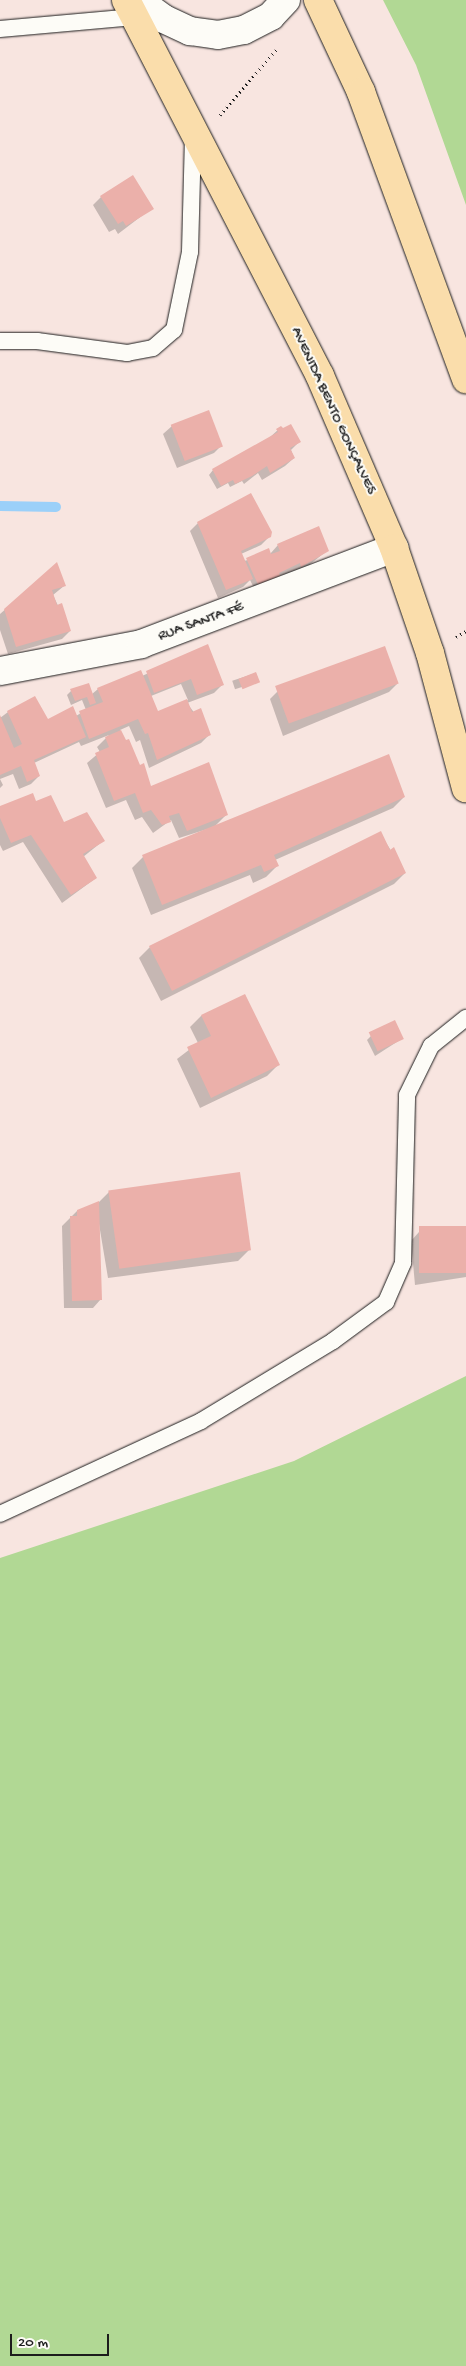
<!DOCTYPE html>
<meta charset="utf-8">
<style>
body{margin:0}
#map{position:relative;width:466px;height:2366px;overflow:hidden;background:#f8e5e0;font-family:"Gochi Hand",sans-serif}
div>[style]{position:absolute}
.green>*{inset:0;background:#b1d894}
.shadow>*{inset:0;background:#0003;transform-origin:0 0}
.stream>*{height:10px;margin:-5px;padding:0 5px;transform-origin:5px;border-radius:5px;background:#9bd0f9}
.building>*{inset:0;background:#ebb0aa;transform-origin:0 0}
.path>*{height:3px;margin-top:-1.5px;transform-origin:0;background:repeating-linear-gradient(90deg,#1c1c1c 0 1px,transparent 0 5px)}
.roads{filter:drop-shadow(0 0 1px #1c1c1c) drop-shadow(0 0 1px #1c1c1c)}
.lane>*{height:16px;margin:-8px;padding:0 8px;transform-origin:8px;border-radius:8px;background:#fdfcf7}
.street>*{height:28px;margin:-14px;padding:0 14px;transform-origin:14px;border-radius:14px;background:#fdfcf7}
.secondary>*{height:28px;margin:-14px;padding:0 14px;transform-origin:14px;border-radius:14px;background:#fdfcf7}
.primary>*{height:28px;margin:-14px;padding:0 14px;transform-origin:14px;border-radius:14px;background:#faddab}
span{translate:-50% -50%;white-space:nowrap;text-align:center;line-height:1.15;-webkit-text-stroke:4px #fdfcf7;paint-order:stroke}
.street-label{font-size:15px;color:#1c1c1c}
.scale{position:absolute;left:10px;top:2334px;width:99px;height:22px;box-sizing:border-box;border:2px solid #1c1c1c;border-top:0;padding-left:6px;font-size:15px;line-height:18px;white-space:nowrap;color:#1c1c1c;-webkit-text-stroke:4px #fdfcf7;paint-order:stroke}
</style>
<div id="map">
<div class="green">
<div style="clip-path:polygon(383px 0,466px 0,466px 205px,416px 65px)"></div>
<div style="clip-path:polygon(466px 1376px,466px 2366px,0 2366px,0 1558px,294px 1461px)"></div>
</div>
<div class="shadow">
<div style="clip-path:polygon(101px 197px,152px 208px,118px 234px,115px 229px,109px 232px,93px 205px)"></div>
<div style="clip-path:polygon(172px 426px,222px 445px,214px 453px,177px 468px,163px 434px)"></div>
<div style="clip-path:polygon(280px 428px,299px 442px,291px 450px,294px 458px,285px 466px,262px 480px,258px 473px,244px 484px,242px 481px,230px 487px,228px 483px,217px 489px,209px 475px,213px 470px,268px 439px)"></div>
<div style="clip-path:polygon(198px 523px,270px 536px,261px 545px,241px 554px,244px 561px,270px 554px,278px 545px,328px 550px,304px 569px,279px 576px,256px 592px,250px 580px,243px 587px,218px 598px,190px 531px)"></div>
<div style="clip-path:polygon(57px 564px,64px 586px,53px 595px,70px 631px,62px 639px,8px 654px,0 630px,0 614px)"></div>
<div style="clip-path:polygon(evenodd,177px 660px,222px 685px,214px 693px,187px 703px,210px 734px,201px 743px,149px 768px,140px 740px,136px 742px,129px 726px,120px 730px,150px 787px,226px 815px,214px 827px,179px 838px,171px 820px,153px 833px,142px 817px,135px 820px,126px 800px,106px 808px,87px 763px,100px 752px,97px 747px,109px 735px,81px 746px,79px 742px,34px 763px,39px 776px,31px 784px,19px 789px,13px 774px,0 779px,3px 785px,0 788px,0 718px,8px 712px,47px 720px,76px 716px,86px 710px,82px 700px,71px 705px,67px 695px,71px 691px,92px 694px,98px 689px,142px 676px,177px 660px,181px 684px,188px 700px,158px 713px,151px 696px,181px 684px)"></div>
<div style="left:256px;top:673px;width:9px;height:25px;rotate:72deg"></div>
<div style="clip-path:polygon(397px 684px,389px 692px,283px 736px,270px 699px,278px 691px)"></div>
<div style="clip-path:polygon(404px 797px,393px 808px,275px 860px,277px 866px,266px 877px,253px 883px,250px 875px,151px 915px,132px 868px,143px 857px)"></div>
<div style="clip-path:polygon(36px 803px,63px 823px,103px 841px,83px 857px,96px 878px,62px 903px,23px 842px,3px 851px,0 845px,0 808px)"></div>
<div style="clip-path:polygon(380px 833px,405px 873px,394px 884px,161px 1001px,139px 958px,150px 947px)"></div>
<div style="clip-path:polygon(245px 995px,278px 1065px,267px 1076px,200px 1108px,177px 1059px,198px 1043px,190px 1027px,201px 1016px)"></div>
<div style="clip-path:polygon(371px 1036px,403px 1038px,375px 1056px,367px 1040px)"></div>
<div style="clip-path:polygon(109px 1192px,249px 1250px,238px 1261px,108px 1278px,98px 1218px,101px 1299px,93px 1308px,64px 1308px,62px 1226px,77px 1211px,98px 1203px)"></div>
<div style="clip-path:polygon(466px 1228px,466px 1277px,415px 1285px,411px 1241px,419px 1232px)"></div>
</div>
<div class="stream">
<div style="left:0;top:506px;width:56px;rotate:1deg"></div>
</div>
<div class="building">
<div style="clip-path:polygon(133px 175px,154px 209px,126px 226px,123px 221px,118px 224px,100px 196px)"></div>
<div style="left:209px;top:410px;width:39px;height:41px;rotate:69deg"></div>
<div style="clip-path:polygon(291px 424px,301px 442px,290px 448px,295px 458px,270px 473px,267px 466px,252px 476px,235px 484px,233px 480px,221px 486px,212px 469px,278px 432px,276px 429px,281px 426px,283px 428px)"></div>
<div style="clip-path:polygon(251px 493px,272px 532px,271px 537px,241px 551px,253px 579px,226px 590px,197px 522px)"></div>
<div style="clip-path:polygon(319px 526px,329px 551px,301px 567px,300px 563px,279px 573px,282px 579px,260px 589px,246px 558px,269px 548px,271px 554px,280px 551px,277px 544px)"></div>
<div style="clip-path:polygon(57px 562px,66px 586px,52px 590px,57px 605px,62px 603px,71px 631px,16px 647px,4px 609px)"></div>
<div style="clip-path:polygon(208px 644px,224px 685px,197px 695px,191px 679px,154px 693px,146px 671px)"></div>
<div style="left:385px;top:646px;width:40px;height:117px;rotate:70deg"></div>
<div style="clip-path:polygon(141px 670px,158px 711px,187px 699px,192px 712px,201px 708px,211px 735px,157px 760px,148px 733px,145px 734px,138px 719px,89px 739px,79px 711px,103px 702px,97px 688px)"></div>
<div style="left:256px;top:672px;width:11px;height:19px;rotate:68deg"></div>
<div style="clip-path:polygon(89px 683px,96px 703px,90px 705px,87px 697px,75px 701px,70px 689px)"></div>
<div style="clip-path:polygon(35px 696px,48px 719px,73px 706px,86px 737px,34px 760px,40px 776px,27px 782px,21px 766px,0 775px,0 715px,14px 748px,22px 744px,7px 711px)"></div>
<div style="clip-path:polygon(121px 730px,126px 740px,129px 739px,140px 765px,144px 763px,151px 786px,209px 762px,228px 815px,187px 831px,179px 813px,169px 816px,171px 822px,162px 825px,151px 810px,143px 813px,135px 793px,114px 801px,95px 753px,109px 747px,105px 737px)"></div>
<div style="clip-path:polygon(389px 754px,405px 797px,274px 855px,279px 866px,264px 872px,261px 865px,162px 905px,142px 855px)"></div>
<div style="clip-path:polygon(33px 793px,36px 801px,51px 795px,64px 822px,87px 812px,105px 841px,83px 854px,97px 878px,71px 895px,31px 835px,11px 843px,0 818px,0 806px)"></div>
<div style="clip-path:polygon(381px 831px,390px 850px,394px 847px,406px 873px,172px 991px,149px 946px)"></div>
<div style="clip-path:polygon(245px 994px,280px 1065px,211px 1098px,187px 1047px,211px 1036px,201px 1015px)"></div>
<div style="left:395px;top:1020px;width:21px;height:29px;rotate:65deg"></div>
<div style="left:240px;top:1172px;width:79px;height:133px;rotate:82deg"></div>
<div style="clip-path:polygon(99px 1201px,102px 1300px,72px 1301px,70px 1216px,77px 1216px,77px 1210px)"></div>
<div style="left:466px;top:1226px;width:47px;height:47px;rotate:90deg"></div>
</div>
<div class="path">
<div style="left:220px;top:115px;width:86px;rotate:-49.3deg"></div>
<div style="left:456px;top:637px;width:12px;rotate:-31deg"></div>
</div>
<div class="roads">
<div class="lane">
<div style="left:0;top:29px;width:135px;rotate:-5.1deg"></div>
<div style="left:0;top:341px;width:37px"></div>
<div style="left:37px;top:341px;width:91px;rotate:7.6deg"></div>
<div style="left:127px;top:353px;width:26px;rotate:-11deg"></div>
<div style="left:153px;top:348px;width:28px;rotate:-41deg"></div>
<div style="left:174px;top:330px;width:80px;rotate:-78.4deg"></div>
<div style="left:190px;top:252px;width:116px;rotate:-88.5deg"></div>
<div style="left:0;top:1514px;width:221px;rotate:-24.8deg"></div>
<div style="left:201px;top:1421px;width:154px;rotate:-31.2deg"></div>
<div style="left:333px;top:1341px;width:66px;rotate:-36.3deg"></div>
<div style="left:386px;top:1302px;width:43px;rotate:-66.4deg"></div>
<div style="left:403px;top:1263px;width:168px;rotate:-88.6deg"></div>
<div style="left:407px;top:1095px;width:55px;rotate:-63.9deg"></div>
<div style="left:431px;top:1046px;width:45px;rotate:-38.7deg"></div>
</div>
<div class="street">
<div style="left:0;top:671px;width:144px;rotate:-10.8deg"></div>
<div style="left:141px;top:644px;width:271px;rotate:-20.8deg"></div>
</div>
<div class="secondary">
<div style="left:138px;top:0;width:32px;rotate:36deg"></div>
<div style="left:164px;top:19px;width:29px;rotate:25deg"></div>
<div style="left:190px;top:31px;width:28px;rotate:8deg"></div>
<div style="left:218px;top:35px;width:26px;rotate:-11deg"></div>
<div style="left:244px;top:30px;width:30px;rotate:-27deg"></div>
<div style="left:271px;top:16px;width:22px;rotate:-47deg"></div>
</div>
<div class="primary">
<div style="left:126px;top:0;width:423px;rotate:62.7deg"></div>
<div style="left:320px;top:376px;width:187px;rotate:66.7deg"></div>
<div style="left:394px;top:548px;width:111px;rotate:71.1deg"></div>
<div style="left:430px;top:653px;width:140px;rotate:75.1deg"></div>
<div style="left:318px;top:0;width:102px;rotate:64.9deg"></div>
<div style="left:361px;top:92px;width:306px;rotate:69.9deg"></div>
</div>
</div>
<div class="street-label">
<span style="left:333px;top:411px;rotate:65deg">AVENIDA BENTO GONÇALVES</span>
<span style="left:201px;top:622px;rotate:-20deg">RUA SANTA FÉ</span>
</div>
<div class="scale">20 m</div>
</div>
